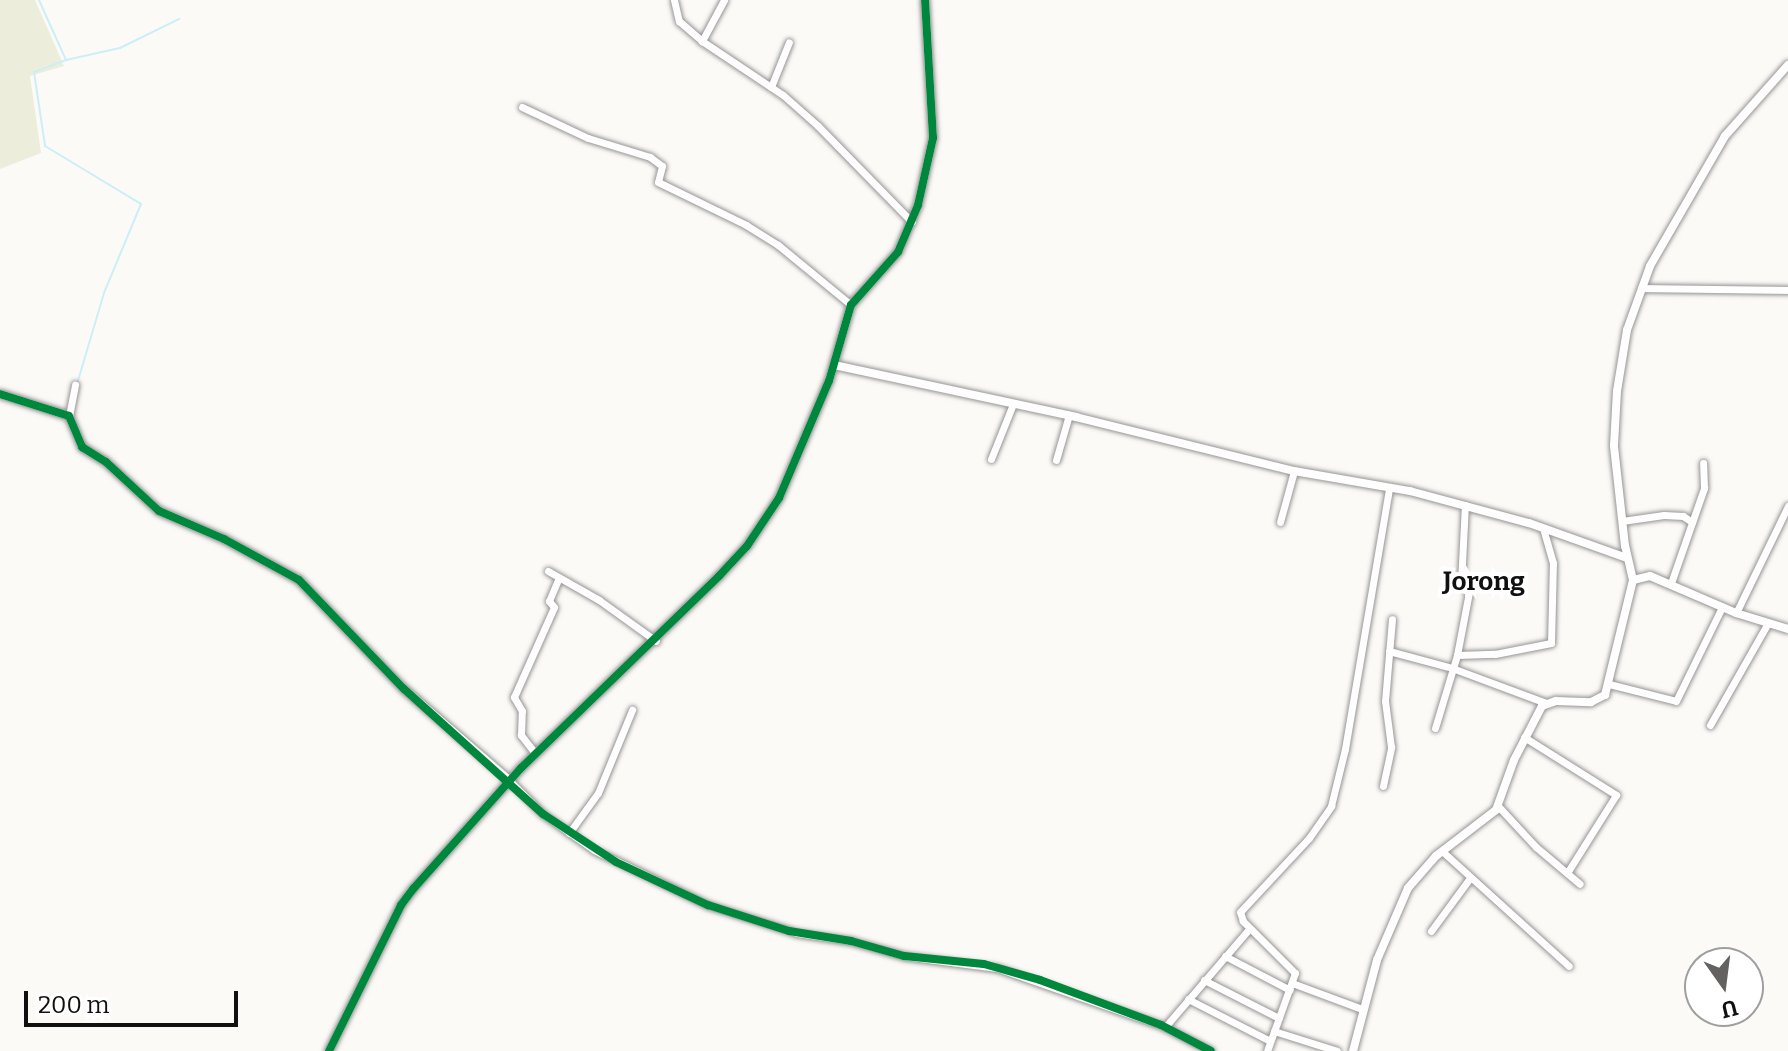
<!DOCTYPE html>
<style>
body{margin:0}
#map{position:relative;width:1788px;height:1051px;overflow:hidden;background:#fcfaf7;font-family:Bitter,serif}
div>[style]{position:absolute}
.cemetery>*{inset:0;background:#ecedda}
.stream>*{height:2px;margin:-1px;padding:0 1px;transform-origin:1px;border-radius:1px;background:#cceff7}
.roads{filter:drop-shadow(0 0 2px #969594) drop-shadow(0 0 2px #969594)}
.minor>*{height:7px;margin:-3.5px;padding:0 3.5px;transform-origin:3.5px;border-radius:3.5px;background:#fffefe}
.tertiary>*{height:8px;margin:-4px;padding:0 4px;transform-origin:4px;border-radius:4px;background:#fffefe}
.cycleway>*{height:8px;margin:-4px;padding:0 4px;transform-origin:4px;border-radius:4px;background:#00873e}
span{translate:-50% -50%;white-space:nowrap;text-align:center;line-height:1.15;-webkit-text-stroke:8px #fff;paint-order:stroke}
.quarter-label{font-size:26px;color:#101010;font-weight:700}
.north{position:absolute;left:1684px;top:947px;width:80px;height:80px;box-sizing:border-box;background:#fff;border:2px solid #9f9f9f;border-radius:50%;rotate:166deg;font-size:22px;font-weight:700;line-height:32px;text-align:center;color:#101010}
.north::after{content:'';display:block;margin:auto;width:28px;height:36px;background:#636261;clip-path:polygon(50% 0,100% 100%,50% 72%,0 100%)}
.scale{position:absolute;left:24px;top:991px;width:214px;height:36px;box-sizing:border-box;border:4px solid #101010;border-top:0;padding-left:10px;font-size:24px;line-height:28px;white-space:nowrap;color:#101010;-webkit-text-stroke:6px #fff;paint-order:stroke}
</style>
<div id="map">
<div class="cemetery">
<div style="clip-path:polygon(0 0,35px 0,64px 66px,30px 76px,41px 153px,0 169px)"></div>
</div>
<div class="stream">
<div style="left:39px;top:0;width:66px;rotate:65.8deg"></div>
<div style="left:66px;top:60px;width:55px;rotate:-12.5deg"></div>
<div style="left:120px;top:48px;width:66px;rotate:-26.2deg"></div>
<div style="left:66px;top:60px;width:34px;rotate:159deg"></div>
<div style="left:34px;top:72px;width:75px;rotate:81.5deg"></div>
<div style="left:45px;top:146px;width:112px;rotate:31.1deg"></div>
<div style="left:141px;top:204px;width:96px;rotate:112.6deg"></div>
<div style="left:104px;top:293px;width:95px;rotate:106.5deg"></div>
</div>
<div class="roads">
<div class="minor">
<div style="left:674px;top:0;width:22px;rotate:77deg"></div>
<div style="left:679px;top:21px;width:30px;rotate:41deg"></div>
<div style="left:724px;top:0;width:47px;rotate:118.2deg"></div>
<div style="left:702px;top:41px;width:97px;rotate:33.7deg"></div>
<div style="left:783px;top:95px;width:47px;rotate:41.5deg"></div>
<div style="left:818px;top:126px;width:134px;rotate:45.6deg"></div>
<div style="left:771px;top:87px;width:48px;rotate:-68.2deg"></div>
<div style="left:522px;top:107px;width:73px;rotate:25.2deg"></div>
<div style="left:588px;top:138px;width:65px;rotate:17deg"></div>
<div style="left:650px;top:157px;width:15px;rotate:37deg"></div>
<div style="left:662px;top:166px;width:16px;rotate:104deg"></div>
<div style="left:658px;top:182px;width:98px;rotate:26deg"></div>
<div style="left:746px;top:225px;width:38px;rotate:32deg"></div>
<div style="left:778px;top:245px;width:94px;rotate:39.4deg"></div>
<div style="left:1641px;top:288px;width:147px;rotate:0.8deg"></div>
<div style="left:69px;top:416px;width:32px;rotate:-79deg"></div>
<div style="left:991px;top:459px;width:59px;rotate:-68.2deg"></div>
<div style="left:1056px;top:460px;width:47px;rotate:-73.9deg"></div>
<div style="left:1622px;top:521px;width:42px;rotate:-8.1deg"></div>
<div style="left:1664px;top:515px;width:19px;rotate:3deg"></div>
<div style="left:1683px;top:516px;width:11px;rotate:34deg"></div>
<div style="left:1280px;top:522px;width:53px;rotate:-74.6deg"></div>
<div style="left:548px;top:571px;width:59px;rotate:29.6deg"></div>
<div style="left:599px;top:600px;width:70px;rotate:35.7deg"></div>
<div style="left:1671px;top:583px;width:101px;rotate:-70.8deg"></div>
<div style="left:1704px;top:488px;width:25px;rotate:-92deg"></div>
<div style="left:1736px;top:613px;width:119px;rotate:-64.1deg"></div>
<div style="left:1389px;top:651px;width:65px;rotate:15.1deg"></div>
<div style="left:1452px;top:668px;width:100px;rotate:20.4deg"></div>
<div style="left:1457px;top:655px;width:38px;rotate:-2deg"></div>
<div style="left:1495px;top:654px;width:57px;rotate:-11.1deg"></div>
<div style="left:1551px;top:643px;width:80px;rotate:-88.6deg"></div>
<div style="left:1553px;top:563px;width:36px;rotate:-106deg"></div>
<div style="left:1609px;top:684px;width:69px;rotate:14.2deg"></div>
<div style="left:1676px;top:701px;width:105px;rotate:-63.9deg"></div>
<div style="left:1710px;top:725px;width:117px;rotate:-60.4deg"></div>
<div style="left:1435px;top:728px;width:76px;rotate:-73.2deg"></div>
<div style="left:1457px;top:655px;width:64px;rotate:-79.2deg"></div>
<div style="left:1469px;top:592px;width:12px;rotate:-132deg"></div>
<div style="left:1461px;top:583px;width:78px;rotate:-87.1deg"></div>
<div style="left:1524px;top:737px;width:109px;rotate:32.2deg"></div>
<div style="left:1616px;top:795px;width:92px;rotate:122.1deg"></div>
<div style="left:535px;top:753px;width:23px;rotate:-128deg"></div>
<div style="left:521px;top:735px;width:24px;rotate:-88deg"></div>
<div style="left:522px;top:711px;width:16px;rotate:-120deg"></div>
<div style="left:514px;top:697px;width:98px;rotate:-66deg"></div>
<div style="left:554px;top:607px;width:8px;rotate:-130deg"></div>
<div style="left:549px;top:601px;width:25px;rotate:-67deg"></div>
<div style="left:509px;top:780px;width:48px;rotate:45deg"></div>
<div style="left:543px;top:814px;width:62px;rotate:35.2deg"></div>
<div style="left:594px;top:850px;width:127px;rotate:25.8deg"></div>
<div style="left:708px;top:905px;width:93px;rotate:17.5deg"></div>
<div style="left:797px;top:933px;width:55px;rotate:8.4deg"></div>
<div style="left:851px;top:941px;width:55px;rotate:15.8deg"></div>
<div style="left:904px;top:956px;width:94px;rotate:7.4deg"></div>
<div style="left:997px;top:968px;width:174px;rotate:19.2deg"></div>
<div style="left:1161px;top:1025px;width:56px;rotate:27.5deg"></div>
<div style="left:1383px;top:786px;width:40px;rotate:-78deg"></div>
<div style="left:1391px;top:747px;width:46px;rotate:-97.4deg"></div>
<div style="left:1385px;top:701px;width:82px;rotate:-85.1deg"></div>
<div style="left:1498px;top:806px;width:56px;rotate:47.2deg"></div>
<div style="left:1536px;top:847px;width:57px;rotate:40.1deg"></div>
<div style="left:569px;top:833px;width:49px;rotate:-54.1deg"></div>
<div style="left:598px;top:793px;width:90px;rotate:-67.7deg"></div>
<div style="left:1442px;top:851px;width:171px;rotate:42.2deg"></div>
<div style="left:1431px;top:931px;width:66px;rotate:-53.7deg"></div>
<div style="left:1225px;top:956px;width:73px;rotate:27.6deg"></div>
<div style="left:1204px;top:980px;width:84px;rotate:26.9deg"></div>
<div style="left:1292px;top:983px;width:75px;rotate:20.4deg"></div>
<div style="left:1188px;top:999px;width:92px;rotate:27.1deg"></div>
<div style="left:1165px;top:1027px;width:130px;rotate:-49.4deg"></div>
<div style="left:1274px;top:1031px;width:66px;rotate:17.6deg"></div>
<div style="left:1267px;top:1051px;width:83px;rotate:-70.3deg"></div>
<div style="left:1295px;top:973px;width:74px;rotate:-135deg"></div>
<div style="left:1243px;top:921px;width:9px;rotate:-108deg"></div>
<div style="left:1240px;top:912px;width:101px;rotate:-47deg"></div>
<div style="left:1309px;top:838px;width:39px;rotate:-55deg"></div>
<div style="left:1331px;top:806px;width:59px;rotate:-76.2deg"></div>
<div style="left:1345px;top:749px;width:265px;rotate:-80.4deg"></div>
</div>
<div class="tertiary">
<div style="left:834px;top:365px;width:248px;rotate:12.1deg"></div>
<div style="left:1076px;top:417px;width:225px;rotate:13.9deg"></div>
<div style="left:1294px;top:471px;width:118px;rotate:9.8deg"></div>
<div style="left:1410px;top:491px;width:123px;rotate:15.1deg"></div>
<div style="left:1529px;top:523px;width:104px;rotate:19.7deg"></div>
<div style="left:0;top:394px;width:72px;rotate:17.7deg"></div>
<div style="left:69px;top:416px;width:34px;rotate:67deg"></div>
<div style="left:82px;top:447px;width:28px;rotate:32deg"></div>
<div style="left:106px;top:462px;width:72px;rotate:42.8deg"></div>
<div style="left:159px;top:511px;width:71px;rotate:23.3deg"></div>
<div style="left:224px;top:539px;width:85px;rotate:28.7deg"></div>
<div style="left:299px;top:580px;width:151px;rotate:46.1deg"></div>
<div style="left:404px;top:689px;width:139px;rotate:40.9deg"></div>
<div style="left:1633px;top:580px;width:35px;rotate:-103deg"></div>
<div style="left:1625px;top:546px;width:101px;rotate:-96.3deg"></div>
<div style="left:1614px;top:446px;width:55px;rotate:-86.9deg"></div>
<div style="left:1617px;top:391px;width:62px;rotate:-80.7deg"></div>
<div style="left:1627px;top:330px;width:68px;rotate:-70.2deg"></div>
<div style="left:1650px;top:266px;width:150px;rotate:-60deg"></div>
<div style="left:1725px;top:136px;width:95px;rotate:-48.4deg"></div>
<div style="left:329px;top:1051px;width:163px;rotate:-63.7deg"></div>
<div style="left:401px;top:905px;width:21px;rotate:-53deg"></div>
<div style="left:414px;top:888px;width:161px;rotate:-48.3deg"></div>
<div style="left:521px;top:768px;width:276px;rotate:-44.1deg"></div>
<div style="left:719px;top:576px;width:41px;rotate:-47deg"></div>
<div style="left:747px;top:546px;width:58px;rotate:-56.3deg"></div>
<div style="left:779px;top:498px;width:127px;rotate:-66.9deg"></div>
<div style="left:829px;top:381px;width:79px;rotate:-73.9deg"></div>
<div style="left:851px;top:305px;width:71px;rotate:-48.4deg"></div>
<div style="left:898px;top:252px;width:51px;rotate:-66.9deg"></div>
<div style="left:918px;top:205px;width:69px;rotate:-77.4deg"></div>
<div style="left:933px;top:138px;width:138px;rotate:-93.3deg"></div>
<div style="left:1353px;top:1051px;width:94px;rotate:-75.2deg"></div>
<div style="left:1377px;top:960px;width:78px;rotate:-66.7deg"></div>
<div style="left:1408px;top:888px;width:43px;rotate:-48.8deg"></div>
<div style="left:1436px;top:856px;width:76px;rotate:-37.5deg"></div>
<div style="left:1496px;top:810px;width:53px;rotate:-70.2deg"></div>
<div style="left:1514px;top:760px;width:61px;rotate:-62.6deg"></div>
<div style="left:1542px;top:706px;width:15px;rotate:-20deg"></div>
<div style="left:1556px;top:701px;width:35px;rotate:2deg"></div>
<div style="left:1591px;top:702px;width:16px;rotate:-27deg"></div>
<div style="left:1605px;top:695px;width:118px;rotate:-76.3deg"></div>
<div style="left:1633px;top:580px;width:17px;rotate:-13deg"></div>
<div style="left:1650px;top:576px;width:94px;rotate:23.3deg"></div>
<div style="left:1736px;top:613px;width:54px;rotate:17.1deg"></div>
</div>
</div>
<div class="cycleway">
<div style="left:0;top:394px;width:72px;rotate:17.7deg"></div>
<div style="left:69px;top:416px;width:34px;rotate:67deg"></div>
<div style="left:82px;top:447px;width:28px;rotate:32deg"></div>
<div style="left:106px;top:462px;width:72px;rotate:42.8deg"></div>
<div style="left:159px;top:511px;width:71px;rotate:23.3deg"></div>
<div style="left:224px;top:539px;width:85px;rotate:28.7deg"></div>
<div style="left:299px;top:580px;width:151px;rotate:46.1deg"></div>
<div style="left:404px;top:689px;width:187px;rotate:42deg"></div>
<div style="left:543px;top:814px;width:87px;rotate:33.3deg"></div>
<div style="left:616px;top:862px;width:102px;rotate:25.1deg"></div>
<div style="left:708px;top:905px;width:85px;rotate:17.8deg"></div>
<div style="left:789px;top:931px;width:63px;rotate:9.2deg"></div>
<div style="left:851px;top:941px;width:55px;rotate:15.8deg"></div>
<div style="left:904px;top:956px;width:80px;rotate:5.7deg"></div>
<div style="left:984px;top:964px;width:58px;rotate:15.9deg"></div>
<div style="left:1040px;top:980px;width:129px;rotate:20.4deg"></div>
<div style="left:1161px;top:1025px;width:56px;rotate:27.5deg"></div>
<div style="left:329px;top:1051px;width:163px;rotate:-63.7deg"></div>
<div style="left:401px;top:905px;width:21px;rotate:-53deg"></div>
<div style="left:414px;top:888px;width:161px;rotate:-48.3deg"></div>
<div style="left:521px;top:768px;width:276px;rotate:-44.1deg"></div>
<div style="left:719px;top:576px;width:41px;rotate:-47deg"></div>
<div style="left:747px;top:546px;width:58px;rotate:-56.3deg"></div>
<div style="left:779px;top:498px;width:127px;rotate:-66.9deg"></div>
<div style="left:829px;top:381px;width:79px;rotate:-73.9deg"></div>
<div style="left:851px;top:305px;width:71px;rotate:-48.4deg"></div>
<div style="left:898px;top:252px;width:51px;rotate:-66.9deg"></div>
<div style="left:918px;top:205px;width:69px;rotate:-77.4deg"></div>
<div style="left:933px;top:138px;width:138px;rotate:-93.3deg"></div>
</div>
<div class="quarter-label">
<span style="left:1484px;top:582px">Jorong</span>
</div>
<div class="north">U</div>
<div class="scale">200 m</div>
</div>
